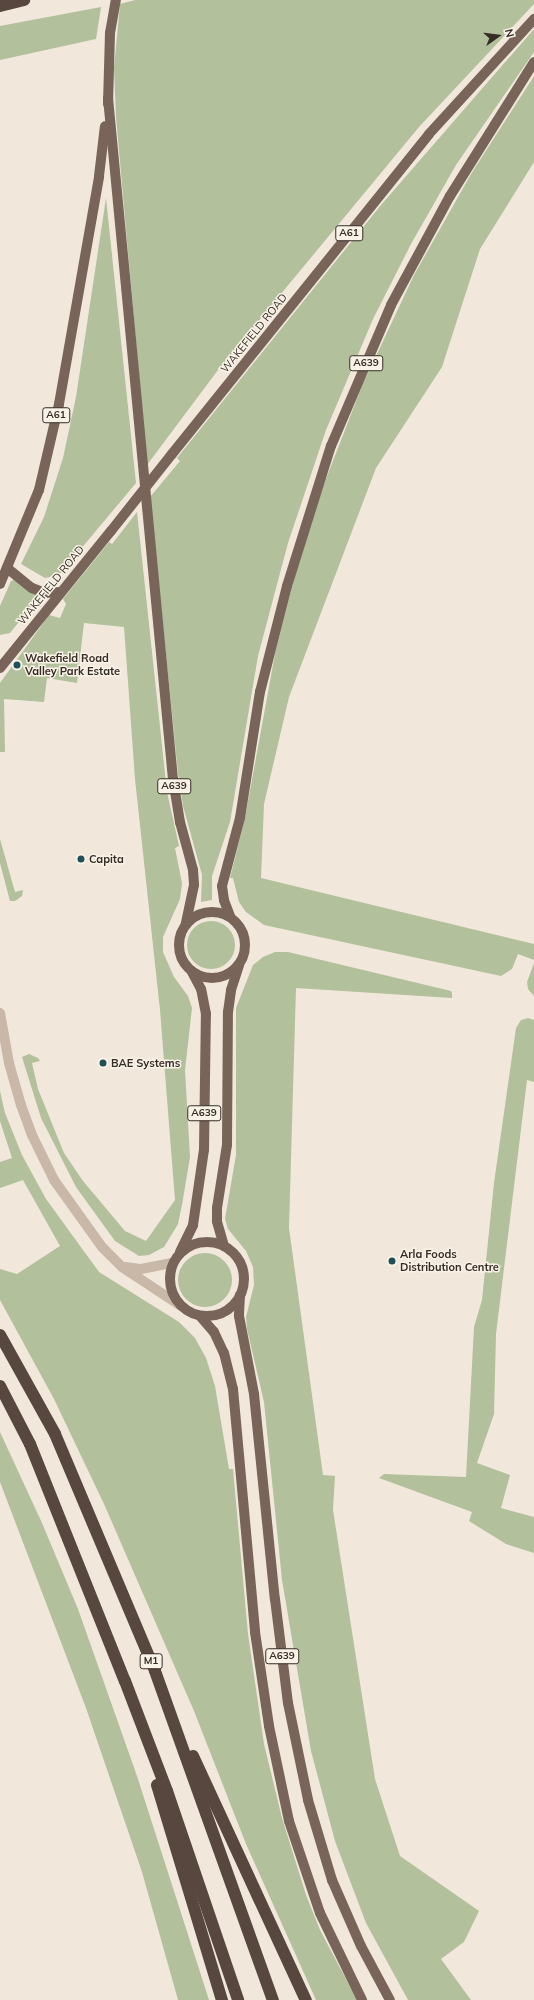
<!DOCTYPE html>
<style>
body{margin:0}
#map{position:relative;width:534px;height:2000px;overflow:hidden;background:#f1e8db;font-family:Mulish,sans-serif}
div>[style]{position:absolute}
.green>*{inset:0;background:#b2c09b}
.round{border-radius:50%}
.minor>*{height:10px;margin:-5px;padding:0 5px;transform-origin:5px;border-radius:5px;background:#c9b8a7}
.primary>*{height:10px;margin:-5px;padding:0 5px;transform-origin:5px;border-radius:5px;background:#786458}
.primary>.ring{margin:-5px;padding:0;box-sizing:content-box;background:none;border:10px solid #786458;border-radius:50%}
.motorway>*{height:12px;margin:-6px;padding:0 6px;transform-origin:6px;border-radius:6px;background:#57473e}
.primary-bridge>*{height:10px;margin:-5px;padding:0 5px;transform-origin:5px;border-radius:5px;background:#786458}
.dots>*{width:11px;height:11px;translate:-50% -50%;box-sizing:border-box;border:2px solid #f9f2e7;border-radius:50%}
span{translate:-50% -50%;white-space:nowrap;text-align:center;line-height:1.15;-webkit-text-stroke:3px #f9f2e7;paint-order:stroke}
.shield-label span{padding:1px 3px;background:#f9f2e7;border:1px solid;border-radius:3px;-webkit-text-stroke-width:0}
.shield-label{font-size:10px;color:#362d27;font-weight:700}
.street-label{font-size:11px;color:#362d27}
.poi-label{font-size:11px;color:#362d27;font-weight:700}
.left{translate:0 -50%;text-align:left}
.north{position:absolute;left:478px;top:16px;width:40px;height:40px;-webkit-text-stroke:3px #f9f2e7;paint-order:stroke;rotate:76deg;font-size:11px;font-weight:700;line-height:16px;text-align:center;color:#362d27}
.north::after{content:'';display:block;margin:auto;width:14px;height:18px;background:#362d27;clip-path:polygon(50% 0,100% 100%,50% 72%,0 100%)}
</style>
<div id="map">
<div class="green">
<div style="clip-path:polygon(135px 0,534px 0,534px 4px,419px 127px,218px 370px,147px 465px,116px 117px,114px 68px,120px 4px)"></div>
<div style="clip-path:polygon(101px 7px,96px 39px,0 60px,0 26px)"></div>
<div style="clip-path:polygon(534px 29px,534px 52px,456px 165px,411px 244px,373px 319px,326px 430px,288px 543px,258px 656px,230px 822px,212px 876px,212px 900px,201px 902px,202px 875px,183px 806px,178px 773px,150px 497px,180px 461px,177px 458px,381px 205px)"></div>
<div style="clip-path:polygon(534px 76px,534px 162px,480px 249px,442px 367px,376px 468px,289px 697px,264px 804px,261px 878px,534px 944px,534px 960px,518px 954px,512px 969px,501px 976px,264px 925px,246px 912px,239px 902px,233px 878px,230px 878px,245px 818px,275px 654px,298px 563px,324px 484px,362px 386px,414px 275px,471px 174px)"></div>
<div style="clip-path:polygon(106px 198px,136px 483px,59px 575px,45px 578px,21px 564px,44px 517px,63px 458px,76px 397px)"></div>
<div style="clip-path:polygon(137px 512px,167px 792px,179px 846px,175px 848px,182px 883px,180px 899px,163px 937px,163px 952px,174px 977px,188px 996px,192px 1008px,185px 1070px,190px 1157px,182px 1205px,178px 1224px,164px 1247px,149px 1255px,139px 1256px,115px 1241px,76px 1187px,41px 1118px,22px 1057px,29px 1054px,38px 1058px,40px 1061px,32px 1063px,38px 1089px,64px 1153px,83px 1181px,125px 1231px,146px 1241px,175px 1200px,160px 1010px,135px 779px,124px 627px,84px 623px,77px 683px,47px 678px,44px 702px,4px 699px,5px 752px,0 752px,0 683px,49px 615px,60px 618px,66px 604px,63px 599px,109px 542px,112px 544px)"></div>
<div style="clip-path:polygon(14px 580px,38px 594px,38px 598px,10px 633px,0 635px,0 606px,11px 581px)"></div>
<div style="clip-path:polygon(0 839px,15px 892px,23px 890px,22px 896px,15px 901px,10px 901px,0 863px)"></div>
<div class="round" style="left:187px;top:921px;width:48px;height:48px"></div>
<div style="clip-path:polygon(275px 952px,288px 952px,451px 991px,452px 993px,452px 998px,296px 988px,289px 1228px,323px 1475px,335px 1476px,333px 1510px,375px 1779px,400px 1856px,479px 1911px,464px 1942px,441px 1959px,471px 2000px,408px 2000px,366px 1923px,335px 1841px,311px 1751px,282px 1580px,264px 1402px,247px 1329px,246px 1317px,254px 1285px,253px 1267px,246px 1251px,228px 1229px,225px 1219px,236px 1155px,236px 1008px,253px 965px,263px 957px)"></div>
<div style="clip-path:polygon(534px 963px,534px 996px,528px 989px,527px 982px)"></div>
<div style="clip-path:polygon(528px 1018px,534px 1020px,534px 1082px,527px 1080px,496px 1334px,494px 1414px,477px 1463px,510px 1475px,501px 1508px,534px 1517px,534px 1553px,506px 1544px,469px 1521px,472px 1512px,379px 1478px,384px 1474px,466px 1477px,474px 1327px,482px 1300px,494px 1183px,516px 1028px,521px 1020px)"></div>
<div style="clip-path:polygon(0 1091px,5px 1113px,22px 1155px,46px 1199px,99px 1272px,179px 1322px,195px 1338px,206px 1358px,215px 1386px,229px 1469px,233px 1469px,248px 1634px,264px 1744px,282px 1818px,306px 1895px,320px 1930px,357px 2000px,316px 2000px,246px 1844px,194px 1711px,104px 1504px,54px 1399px,0 1300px,0 1269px,17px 1274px,60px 1246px,23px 1180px,0 1188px,0 1162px,12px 1158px,0 1121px)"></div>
<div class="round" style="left:178px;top:1253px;width:54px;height:54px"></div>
<div style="clip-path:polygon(0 1432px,42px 1523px,78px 1609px,137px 1776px,209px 2000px,178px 2000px,142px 1872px,86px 1708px,0 1482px)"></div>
</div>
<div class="minor">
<div style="left:0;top:1013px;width:51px;rotate:79.8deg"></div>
<div style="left:9px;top:1063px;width:44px;rotate:74.1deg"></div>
<div style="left:21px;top:1105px;width:32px;rotate:70deg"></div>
<div style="left:32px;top:1135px;width:50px;rotate:63.9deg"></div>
<div style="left:54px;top:1180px;width:82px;rotate:54.4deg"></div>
<div style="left:102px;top:1247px;width:28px;rotate:45deg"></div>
<div style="left:122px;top:1267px;width:71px;rotate:33.5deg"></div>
<div style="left:126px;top:1267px;width:15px;rotate:8deg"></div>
<div style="left:141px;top:1269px;width:33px;rotate:-11deg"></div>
</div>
<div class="primary">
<div style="left:108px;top:98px;width:684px;rotate:84.55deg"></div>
<div style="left:173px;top:779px;width:44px;rotate:80.8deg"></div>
<div style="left:180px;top:822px;width:50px;rotate:74.8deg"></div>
<div style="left:193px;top:870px;width:15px;rotate:86deg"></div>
<div style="left:194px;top:885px;width:40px;rotate:102deg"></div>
<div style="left:108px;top:104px;width:71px;rotate:-88.4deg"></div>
<div style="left:110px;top:33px;width:34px;rotate:-80deg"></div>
<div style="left:172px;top:454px;width:410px;rotate:-51.2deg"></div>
<div style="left:429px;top:134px;width:156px;rotate:-47.6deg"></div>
<div style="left:7px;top:568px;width:32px;rotate:39deg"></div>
<div style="left:32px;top:588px;width:14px;rotate:21deg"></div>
<div style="left:45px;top:593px;width:15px;rotate:-4deg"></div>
<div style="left:0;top:584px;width:102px;rotate:-67.5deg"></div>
<div style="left:39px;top:490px;width:88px;rotate:-76.9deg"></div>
<div style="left:59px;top:404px;width:231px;rotate:-80deg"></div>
<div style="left:99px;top:176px;width:50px;rotate:-83.2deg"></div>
<div style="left:0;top:668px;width:176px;rotate:-51deg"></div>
<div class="ring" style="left:179px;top:912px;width:56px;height:56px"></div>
<div style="left:230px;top:916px;width:17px;rotate:-111deg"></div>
<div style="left:224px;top:900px;width:14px;rotate:-98deg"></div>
<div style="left:222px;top:886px;width:70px;rotate:-75.2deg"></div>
<div style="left:240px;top:818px;width:128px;rotate:-81deg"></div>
<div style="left:260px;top:692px;width:109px;rotate:-75.7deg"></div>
<div style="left:287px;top:586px;width:147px;rotate:-72.6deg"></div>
<div style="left:331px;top:446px;width:153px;rotate:-66.9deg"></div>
<div style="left:391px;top:305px;width:124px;rotate:-61.6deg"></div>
<div style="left:450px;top:196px;width:158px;rotate:-57.9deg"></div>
<div class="ring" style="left:170px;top:1242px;width:64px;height:64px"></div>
<div style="left:224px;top:1246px;width:26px;rotate:-106deg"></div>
<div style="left:217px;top:1221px;width:13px;rotate:-90deg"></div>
<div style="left:217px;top:1208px;width:64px;rotate:-81deg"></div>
<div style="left:227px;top:1145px;width:133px;rotate:-89.6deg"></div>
<div style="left:228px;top:1012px;width:22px;rotate:-82deg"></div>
<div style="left:231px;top:990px;width:26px;rotate:-72deg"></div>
<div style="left:180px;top:1252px;width:30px;rotate:-64deg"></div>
<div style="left:193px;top:1225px;width:76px;rotate:-81.7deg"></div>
<div style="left:204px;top:1150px;width:136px;rotate:-89.2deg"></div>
<div style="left:206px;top:1014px;width:25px;rotate:-101deg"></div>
<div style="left:201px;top:989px;width:19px;rotate:-118deg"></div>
<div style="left:240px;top:1295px;width:21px;rotate:93deg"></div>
<div style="left:239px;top:1316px;width:79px;rotate:79.1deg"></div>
<div style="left:254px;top:1394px;width:206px;rotate:84.2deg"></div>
<div style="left:275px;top:1599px;width:105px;rotate:82.9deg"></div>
<div style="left:288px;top:1703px;width:99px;rotate:78.3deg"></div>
<div style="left:308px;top:1800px;width:84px;rotate:73.3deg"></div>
<div style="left:332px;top:1880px;width:72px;rotate:66.3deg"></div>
<div style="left:361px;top:1946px;width:61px;rotate:61.8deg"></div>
<div style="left:200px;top:1316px;width:21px;rotate:49deg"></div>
<div style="left:214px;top:1332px;width:23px;rotate:65deg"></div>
<div style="left:224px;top:1353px;width:37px;rotate:76deg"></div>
<div style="left:233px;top:1389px;width:244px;rotate:84.8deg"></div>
<div style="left:255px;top:1632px;width:95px;rotate:81.5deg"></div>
<div style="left:269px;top:1726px;width:97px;rotate:78.1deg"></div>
<div style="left:289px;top:1821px;width:97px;rotate:71.4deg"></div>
<div style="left:320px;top:1913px;width:97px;rotate:64.2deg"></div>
</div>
<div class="motorway">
<div style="left:0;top:6px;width:25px;rotate:-14deg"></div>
<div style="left:0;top:1335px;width:113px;rotate:60.9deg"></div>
<div style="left:55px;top:1434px;width:257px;rotate:67.1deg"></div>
<div style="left:155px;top:1671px;width:350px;rotate:70.3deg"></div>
<div style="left:0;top:1386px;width:65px;rotate:62.7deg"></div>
<div style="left:30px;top:1444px;width:255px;rotate:68.2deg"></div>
<div style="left:125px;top:1681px;width:118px;rotate:69.1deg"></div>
<div style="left:167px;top:1791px;width:221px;rotate:71.2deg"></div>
<div style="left:193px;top:1756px;width:269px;rotate:65.2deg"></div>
<div style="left:157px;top:1785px;width:225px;rotate:73.2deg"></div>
</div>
<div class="primary-bridge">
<div style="left:111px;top:531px;width:98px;rotate:-51.6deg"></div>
</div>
<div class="dots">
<div style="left:17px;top:665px;background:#1d5057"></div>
<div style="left:81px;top:859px;background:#1d5057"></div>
<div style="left:103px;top:1063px;background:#1d5057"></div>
<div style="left:392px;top:1261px;background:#1d5057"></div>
</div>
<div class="shield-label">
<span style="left:349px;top:233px">A61</span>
<span style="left:366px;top:363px">A639</span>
<span style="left:56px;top:415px">A61</span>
<span style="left:174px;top:786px">A639</span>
<span style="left:204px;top:1113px">A639</span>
<span style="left:282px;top:1656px">A639</span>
<span style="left:151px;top:1661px">M1</span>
</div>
<div class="street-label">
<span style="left:254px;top:333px;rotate:-51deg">WAKEFIELD ROAD</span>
<span style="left:51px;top:585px;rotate:-51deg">WAKEFIELD ROAD</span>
</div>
<div class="poi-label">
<span class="left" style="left:25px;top:665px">Wakefield Road<br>Valley Park Estate</span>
<span class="left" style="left:89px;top:859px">Capita</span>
<span class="left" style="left:111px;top:1063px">BAE Systems</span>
<span class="left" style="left:400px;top:1261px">Arla Foods<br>Distribution Centre</span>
</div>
<div class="north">N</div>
</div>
